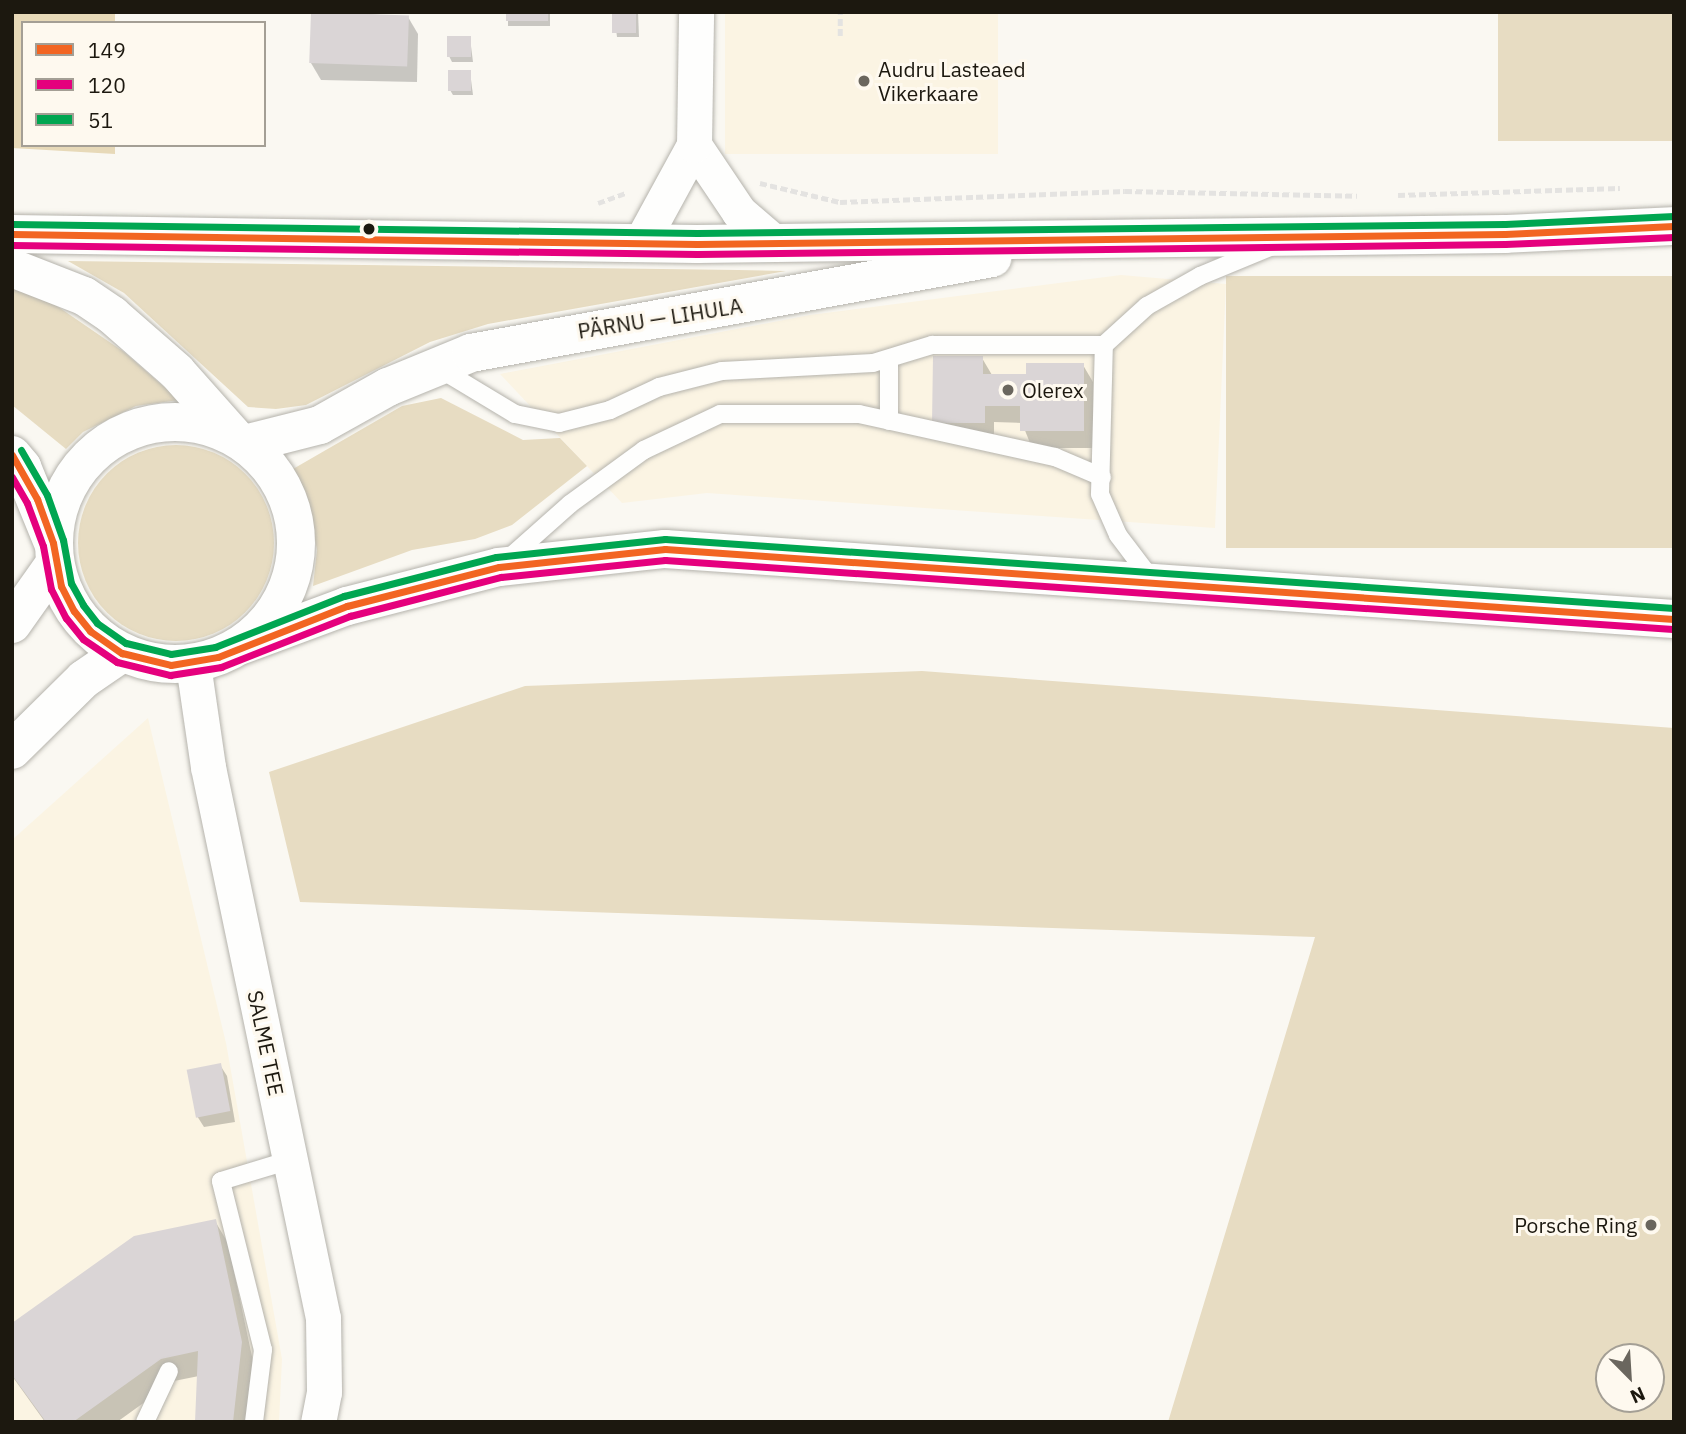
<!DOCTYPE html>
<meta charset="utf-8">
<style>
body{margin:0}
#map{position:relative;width:1686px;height:1434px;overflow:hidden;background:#faf8f2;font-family:"IBM Plex Sans",sans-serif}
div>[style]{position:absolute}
.built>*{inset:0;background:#fbf4e3;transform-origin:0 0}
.green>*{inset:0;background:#e7dcc2;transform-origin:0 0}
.round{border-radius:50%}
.forest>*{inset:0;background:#e7d9b8}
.shadow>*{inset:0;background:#0003;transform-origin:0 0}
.building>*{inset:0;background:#dad5d6;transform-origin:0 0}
.path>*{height:4.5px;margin-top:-2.25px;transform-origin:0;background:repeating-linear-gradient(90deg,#e4e3e1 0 7px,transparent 0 10.5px)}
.roads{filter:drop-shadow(0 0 2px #b5b3ac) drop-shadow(0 0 2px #b5b3ac)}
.service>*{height:18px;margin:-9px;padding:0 9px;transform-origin:9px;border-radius:9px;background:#fefefd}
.minor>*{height:35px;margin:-17.5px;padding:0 17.5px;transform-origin:17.5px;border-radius:17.5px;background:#fefefd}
.secondary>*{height:38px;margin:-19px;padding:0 19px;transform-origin:19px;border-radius:19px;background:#fefefd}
.secondary>.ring{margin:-19px;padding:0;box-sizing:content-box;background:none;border:38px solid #fefefd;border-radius:50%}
.bus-1>*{height:7px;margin:-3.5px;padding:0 3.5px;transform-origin:3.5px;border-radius:3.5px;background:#f26522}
.bus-2>*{height:7px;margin:-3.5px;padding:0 3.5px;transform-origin:3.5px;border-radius:3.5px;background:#e5007d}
.bus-3>*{height:7px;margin:-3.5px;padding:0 3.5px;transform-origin:3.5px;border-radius:3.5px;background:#00a651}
.dots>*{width:19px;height:19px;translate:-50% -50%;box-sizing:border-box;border:4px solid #fef9ef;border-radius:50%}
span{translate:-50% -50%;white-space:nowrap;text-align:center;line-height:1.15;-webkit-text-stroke:6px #fef9ef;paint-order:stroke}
.poi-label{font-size:21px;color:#1c180f}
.left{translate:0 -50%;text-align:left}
.right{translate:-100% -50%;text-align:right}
.street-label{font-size:21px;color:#1c180f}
.frame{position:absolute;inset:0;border:14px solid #1c180f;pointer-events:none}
.legend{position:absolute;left:21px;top:21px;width:245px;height:126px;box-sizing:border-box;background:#fef9ef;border:2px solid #a49f95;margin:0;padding:9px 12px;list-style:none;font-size:21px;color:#1c180f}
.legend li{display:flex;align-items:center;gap:14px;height:35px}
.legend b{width:35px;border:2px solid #a49f95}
.north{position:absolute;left:1595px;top:1343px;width:70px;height:70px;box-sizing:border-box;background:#fef9ef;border:2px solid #a49f95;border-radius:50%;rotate:156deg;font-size:19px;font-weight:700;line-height:28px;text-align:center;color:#1c180f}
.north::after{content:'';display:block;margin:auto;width:24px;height:32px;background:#6a665e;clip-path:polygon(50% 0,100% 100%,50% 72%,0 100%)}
</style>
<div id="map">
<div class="built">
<div style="left:725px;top:12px;width:273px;height:142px"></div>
<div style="clip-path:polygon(1121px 275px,1226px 284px,1215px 528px,707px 493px,622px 503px,500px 374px,810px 315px)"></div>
<div style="clip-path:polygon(148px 718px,226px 1043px,282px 1359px,279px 1422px,12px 1422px,12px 840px)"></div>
</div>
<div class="green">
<div style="left:1498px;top:12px;width:176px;height:129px"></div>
<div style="clip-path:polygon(68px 261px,738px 270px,786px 271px,488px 324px,430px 342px,306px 405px,276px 409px,248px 407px,124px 293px)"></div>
<div style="left:1674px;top:276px;width:272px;height:448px;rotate:90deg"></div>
<div style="clip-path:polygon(12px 287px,57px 306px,124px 352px,179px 400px,136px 406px,83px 432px,66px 449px,12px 405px)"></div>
<div style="clip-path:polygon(441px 398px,523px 440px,560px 438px,587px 466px,512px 525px,475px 539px,412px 550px,313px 586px,317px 550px,310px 512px,293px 469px,402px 406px)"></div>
<div class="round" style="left:78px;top:445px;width:196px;height:196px"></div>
<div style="clip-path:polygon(evenodd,922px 671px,1674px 728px,1674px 1422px,1168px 1422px,1315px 937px,300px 902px,269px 772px,525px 686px,922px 671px,1609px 1357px,1651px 1357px,1651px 1399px,1609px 1399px,1609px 1357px)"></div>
</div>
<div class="forest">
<div style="clip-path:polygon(12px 12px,115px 12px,115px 23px,23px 23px,23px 145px,115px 145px,115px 154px,12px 148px)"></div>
</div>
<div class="shadow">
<div style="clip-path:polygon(339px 12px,408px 17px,418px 34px,417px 82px,321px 80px,311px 63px)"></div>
<div style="left:508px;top:12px;width:42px;height:14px"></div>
<div style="clip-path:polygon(614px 12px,638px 12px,639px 37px,617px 37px)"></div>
<div style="clip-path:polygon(470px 38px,473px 62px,452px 62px,449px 56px)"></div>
<div style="clip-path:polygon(470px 72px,473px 95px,453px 95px,450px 90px)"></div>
<div style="clip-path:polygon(982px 358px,992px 375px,1027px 376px,1083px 365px,1093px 382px,1093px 448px,1032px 448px,1022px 423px,994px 422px,994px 440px,934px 422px)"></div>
<div style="clip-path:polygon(220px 1065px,227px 1076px,235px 1122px,204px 1127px,197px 1116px)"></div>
<div style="clip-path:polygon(215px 1221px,228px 1243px,254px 1366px,247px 1422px,197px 1422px,199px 1376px,174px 1381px,117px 1422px,45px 1422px,12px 1376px,12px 1325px)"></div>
</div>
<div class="building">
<div style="left:311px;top:12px;width:98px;height:51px;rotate:2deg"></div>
<div style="left:506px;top:12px;width:42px;height:9px"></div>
<div style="left:612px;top:12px;width:24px;height:21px"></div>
<div style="left:447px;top:36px;width:24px;height:21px"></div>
<div style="left:448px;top:70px;width:23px;height:21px"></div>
<div style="clip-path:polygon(933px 356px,983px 356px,983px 374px,1026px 374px,1026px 363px,1084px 363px,1084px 431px,1020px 431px,1020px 406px,985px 406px,985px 423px,932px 423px)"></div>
<div style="left:221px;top:1063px;width:49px;height:35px;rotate:79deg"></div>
<div style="clip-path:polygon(216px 1219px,242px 1342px,233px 1422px,195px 1422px,198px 1351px,161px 1359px,73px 1422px,46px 1422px,12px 1375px,12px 1323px,134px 1236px)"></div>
</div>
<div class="path">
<div style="left:840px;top:36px;width:24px;rotate:-90deg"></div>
<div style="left:760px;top:183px;width:82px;rotate:13.4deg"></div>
<div style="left:840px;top:202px;width:285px;rotate:-2.2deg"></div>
<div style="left:1125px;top:191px;width:232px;rotate:1.2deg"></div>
<div style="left:1398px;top:195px;width:222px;rotate:-1.8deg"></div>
<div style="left:598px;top:203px;width:30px;rotate:-20deg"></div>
</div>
<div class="roads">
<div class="service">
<div style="left:889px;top:360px;width:61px;rotate:90deg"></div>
<div style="left:437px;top:367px;width:91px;rotate:31.1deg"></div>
<div style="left:515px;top:414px;width:45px;rotate:11.6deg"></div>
<div style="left:559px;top:423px;width:53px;rotate:-14.3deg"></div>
<div style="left:610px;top:410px;width:54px;rotate:-25.1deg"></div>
<div style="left:659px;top:387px;width:65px;rotate:-14.3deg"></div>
<div style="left:722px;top:371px;width:151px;rotate:-3deg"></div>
<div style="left:873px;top:363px;width:62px;rotate:-17deg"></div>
<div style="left:932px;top:345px;width:172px"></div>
<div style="left:507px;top:560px;width:84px;rotate:-41.6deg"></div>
<div style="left:570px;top:504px;width:92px;rotate:-36.1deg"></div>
<div style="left:644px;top:450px;width:84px;rotate:-25.3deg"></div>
<div style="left:720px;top:414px;width:139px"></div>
<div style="left:859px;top:414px;width:201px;rotate:12.4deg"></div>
<div style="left:1055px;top:457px;width:51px;rotate:23.1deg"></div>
<div style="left:1152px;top:580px;width:56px;rotate:-127.1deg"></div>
<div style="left:1118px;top:535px;width:45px;rotate:-113.7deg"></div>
<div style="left:1100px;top:494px;width:149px;rotate:-88.5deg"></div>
<div style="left:1104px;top:345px;width:58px;rotate:-42.2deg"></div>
<div style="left:1147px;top:306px;width:61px;rotate:-29.5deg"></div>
<div style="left:1200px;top:276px;width:76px;rotate:-22.5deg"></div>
<div style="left:145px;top:1422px;width:56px;rotate:-64.8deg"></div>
<div style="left:254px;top:1422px;width:73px;rotate:-82.9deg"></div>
<div style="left:263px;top:1350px;width:174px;rotate:-104deg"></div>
<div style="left:221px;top:1181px;width:72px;rotate:-16.9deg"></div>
</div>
<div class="minor">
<div style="left:694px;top:145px;width:81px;rotate:56.1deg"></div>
<div style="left:739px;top:212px;width:48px;rotate:40.7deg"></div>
<div style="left:640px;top:244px;width:113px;rotate:-61.4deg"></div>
<div style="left:694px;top:145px;width:133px;rotate:-89.1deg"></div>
<div style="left:193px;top:664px;width:104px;rotate:81.7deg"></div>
<div style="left:208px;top:767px;width:563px;rotate:78.21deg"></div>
<div style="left:323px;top:1318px;width:74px;rotate:89.2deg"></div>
<div style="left:324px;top:1392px;width:31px;rotate:101deg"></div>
</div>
<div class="secondary">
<div style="left:12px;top:234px;width:685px;rotate:0.84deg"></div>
<div style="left:697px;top:244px;width:808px;rotate:-0.71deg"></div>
<div style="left:1505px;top:234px;width:169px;rotate:-2.7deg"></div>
<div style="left:12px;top:268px;width:77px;rotate:21.3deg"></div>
<div style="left:84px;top:296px;width:34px;rotate:34deg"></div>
<div style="left:112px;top:315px;width:86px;rotate:41.2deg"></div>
<div style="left:177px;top:372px;width:84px;rotate:48.4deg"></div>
<div class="ring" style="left:54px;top:422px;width:204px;height:204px"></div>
<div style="left:245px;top:444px;width:77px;rotate:-14.2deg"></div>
<div style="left:320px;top:425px;width:78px;rotate:-29.2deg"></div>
<div style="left:388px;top:387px;width:90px;rotate:-22.3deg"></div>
<div style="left:471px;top:353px;width:530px;rotate:-10.33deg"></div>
<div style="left:12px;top:455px;width:16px;rotate:50deg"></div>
<div style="left:22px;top:467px;width:82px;rotate:67.8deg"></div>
<div style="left:12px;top:624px;width:75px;rotate:-54.8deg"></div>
<div style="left:242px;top:645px;width:112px;rotate:-20.4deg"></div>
<div style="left:347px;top:606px;width:157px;rotate:-14.4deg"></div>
<div style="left:499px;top:567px;width:167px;rotate:-6.2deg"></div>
<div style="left:665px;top:549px;width:1011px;rotate:3.97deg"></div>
<div style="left:12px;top:750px;width:101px;rotate:-44.6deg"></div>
<div style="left:84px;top:679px;width:46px;rotate:-34.4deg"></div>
</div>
</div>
<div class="bus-1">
<div style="left:12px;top:234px;width:685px;rotate:0.84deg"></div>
<div style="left:697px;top:244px;width:808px;rotate:-0.71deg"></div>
<div style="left:1505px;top:234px;width:169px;rotate:-2.7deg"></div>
<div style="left:12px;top:455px;width:51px;rotate:60.4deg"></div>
<div style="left:37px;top:499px;width:47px;rotate:70deg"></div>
<div style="left:53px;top:543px;width:44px;rotate:79.5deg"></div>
<div style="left:61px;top:586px;width:28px;rotate:63deg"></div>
<div style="left:74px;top:611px;width:26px;rotate:51deg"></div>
<div style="left:90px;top:631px;width:39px;rotate:35deg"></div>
<div style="left:122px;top:653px;width:50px;rotate:13.8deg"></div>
<div style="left:171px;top:665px;width:48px;rotate:-9.7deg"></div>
<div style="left:218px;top:657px;width:139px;rotate:-21.6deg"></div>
<div style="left:347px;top:606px;width:157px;rotate:-14.4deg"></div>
<div style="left:499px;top:567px;width:167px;rotate:-6.2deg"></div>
<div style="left:665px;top:549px;width:1011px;rotate:3.97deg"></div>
</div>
<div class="bus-2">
<div style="left:12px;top:245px;width:685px;rotate:0.75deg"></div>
<div style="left:697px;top:254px;width:808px;rotate:-0.71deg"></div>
<div style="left:1505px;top:244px;width:169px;rotate:-2.4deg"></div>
<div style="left:12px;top:477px;width:30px;rotate:60deg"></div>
<div style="left:27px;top:503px;width:46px;rotate:69.6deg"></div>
<div style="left:43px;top:546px;width:44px;rotate:79.5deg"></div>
<div style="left:51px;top:589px;width:33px;rotate:63deg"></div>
<div style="left:66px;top:618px;width:27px;rotate:51deg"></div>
<div style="left:83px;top:639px;width:41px;rotate:34.1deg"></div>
<div style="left:117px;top:662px;width:55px;rotate:13.8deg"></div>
<div style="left:170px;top:675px;width:52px;rotate:-8.9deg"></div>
<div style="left:221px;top:667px;width:139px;rotate:-21.6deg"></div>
<div style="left:350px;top:616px;width:156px;rotate:-14.5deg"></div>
<div style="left:501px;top:577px;width:165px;rotate:-5.9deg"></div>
<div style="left:665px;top:560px;width:1010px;rotate:3.92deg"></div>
</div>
<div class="bus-3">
<div style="left:12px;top:224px;width:685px;rotate:0.75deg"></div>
<div style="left:697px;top:233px;width:808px;rotate:-0.64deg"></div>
<div style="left:1505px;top:224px;width:169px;rotate:-2.7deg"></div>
<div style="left:21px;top:450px;width:52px;rotate:60deg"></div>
<div style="left:47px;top:495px;width:48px;rotate:70.4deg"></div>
<div style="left:63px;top:540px;width:44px;rotate:79.5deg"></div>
<div style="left:71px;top:583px;width:25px;rotate:61deg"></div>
<div style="left:83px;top:605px;width:23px;rotate:52deg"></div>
<div style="left:97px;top:623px;width:35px;rotate:35deg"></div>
<div style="left:126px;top:643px;width:46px;rotate:13.7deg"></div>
<div style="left:171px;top:654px;width:45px;rotate:-9deg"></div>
<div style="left:215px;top:647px;width:139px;rotate:-21.6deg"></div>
<div style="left:344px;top:596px;width:157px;rotate:-14.4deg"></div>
<div style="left:496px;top:557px;width:170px;rotate:-6.1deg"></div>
<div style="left:665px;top:539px;width:1011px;rotate:3.91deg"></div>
</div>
<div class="dots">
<div style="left:864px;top:81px;background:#6a665e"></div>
<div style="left:369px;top:229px;background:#1c180f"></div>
<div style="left:1008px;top:390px;background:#6a665e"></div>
<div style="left:1651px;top:1225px;background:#6a665e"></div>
</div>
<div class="poi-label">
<span class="left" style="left:878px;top:81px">Audru Lasteaed<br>Vikerkaare</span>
<span class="left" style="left:1022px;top:390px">Olerex</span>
<span class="right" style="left:1637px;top:1225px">Porsche Ring</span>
</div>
<div class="street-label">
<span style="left:660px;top:318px;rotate:-9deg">PÄRNU — LIHULA</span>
<span style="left:266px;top:1043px;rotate:78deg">SALME TEE</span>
</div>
<div class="frame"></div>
<ul class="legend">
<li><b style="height:9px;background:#f26522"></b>149</li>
<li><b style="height:9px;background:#e5007d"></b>120</li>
<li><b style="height:9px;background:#00a651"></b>51</li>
</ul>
<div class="north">N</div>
</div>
